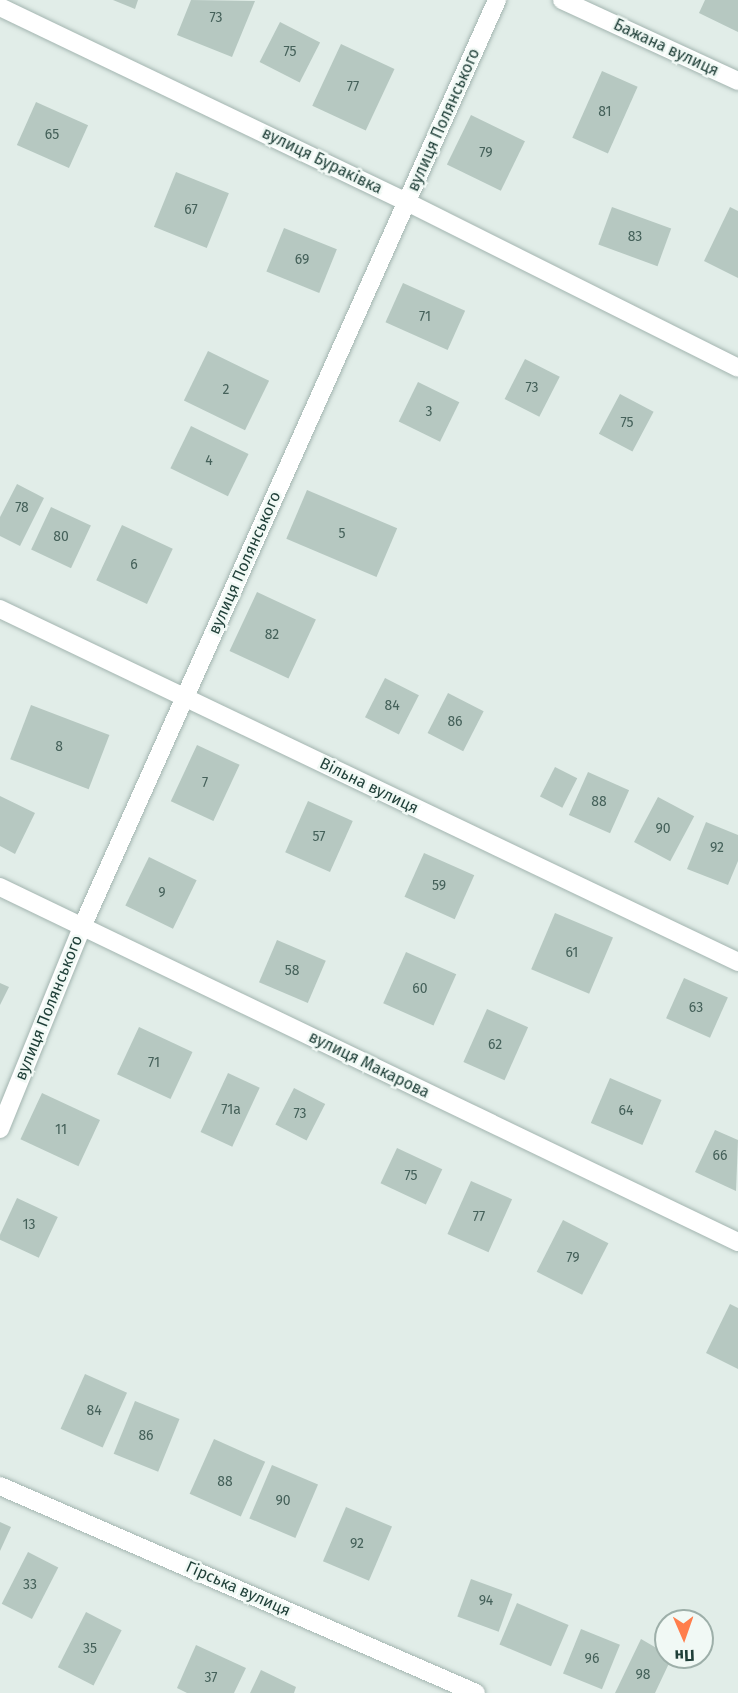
<!DOCTYPE html>
<meta charset="utf-8">
<style>
body{margin:0}
#map{position:relative;width:738px;height:1693px;overflow:hidden;background:#e1ede8;font-family:"Fira Sans",sans-serif}
div>[style]{position:absolute}
.building>*{inset:0;background:#b6c8c1;transform-origin:0 0}
.roads{filter:drop-shadow(0 0 2px #a3b5b0) drop-shadow(0 0 2px #a3b5b0)}
.street>*{height:18px;margin:-9px;padding:0 9px;transform-origin:9px;border-radius:9px;background:#fff}
span{translate:-50% -50%;white-space:nowrap;text-align:center;line-height:1.15;-webkit-text-stroke:5px #f1f9f5;paint-order:stroke}
.number-label{font-size:14px;color:#45615a}
.number-label span{-webkit-text-stroke-width:0}
.street-label{font-size:16px;color:#1f3f38}
.north{position:absolute;left:654px;top:1609px;width:60px;height:60px;box-sizing:border-box;background:#f1f9f5;border:2px solid #9dafa9;border-radius:50%;rotate:178deg;font-size:16px;font-weight:700;line-height:24px;text-align:center;color:#1f3f38}
.north::after{content:'';display:block;margin:auto;width:21px;height:27px;background:#ff7e4c;clip-path:polygon(50% 0,100% 100%,50% 72%,0 100%)}
</style>
<div id="map">
<div class="building">
<div style="clip-path:polygon(113px 0,138px 0,135px 9px)"></div>
<div style="clip-path:polygon(191px 0,255px 1px,232px 57px,177px 35px)"></div>
<div style="clip-path:polygon(705px 0,738px 0,738px 32px,699px 13px)"></div>
<div style="left:280px;top:22px;width:45px;height:45px;rotate:27deg"></div>
<div style="left:341px;top:44px;width:59px;height:68px;rotate:25deg"></div>
<div style="left:602px;top:71px;width:39px;height:73px;rotate:24deg"></div>
<div style="left:36px;top:102px;width:57px;height:47px;rotate:24deg"></div>
<div style="left:471px;top:115px;width:60px;height:55px;rotate:26deg"></div>
<div style="left:176px;top:172px;width:57px;height:59px;rotate:22deg"></div>
<div style="left:612px;top:207px;width:63px;height:40px;rotate:20deg"></div>
<div style="clip-path:polygon(730px 207px,738px 211px,738px 278px,704px 261px)"></div>
<div style="left:284px;top:228px;width:57px;height:47px;rotate:22deg"></div>
<div style="left:403px;top:283px;width:68px;height:43px;rotate:24deg"></div>
<div style="left:208px;top:351px;width:68px;height:55px;rotate:26deg"></div>
<div style="left:525px;top:359px;width:39px;height:45px;rotate:27deg"></div>
<div style="left:418px;top:382px;width:46px;height:44px;rotate:26deg"></div>
<div style="left:620px;top:394px;width:38px;height:45px;rotate:28deg"></div>
<div style="left:191px;top:426px;width:64px;height:47px;rotate:26deg"></div>
<div style="clip-path:polygon(17px 484px,44px 498px,20px 546px,0 536px,0 517px)"></div>
<div style="left:307px;top:490px;width:98px;height:53px;rotate:23deg"></div>
<div style="left:51px;top:507px;width:44px;height:47px;rotate:25deg"></div>
<div style="left:122px;top:525px;width:56px;height:61px;rotate:25deg"></div>
<div style="left:257px;top:592px;width:65px;height:65px;rotate:25deg"></div>
<div style="left:385px;top:678px;width:38px;height:44px;rotate:27deg"></div>
<div style="left:448px;top:693px;width:40px;height:45px;rotate:27deg"></div>
<div style="left:31px;top:705px;width:84px;height:58px;rotate:21deg"></div>
<div style="left:197px;top:745px;width:47px;height:62px;rotate:25deg"></div>
<div style="left:555px;top:767px;width:25px;height:33px;rotate:27deg"></div>
<div style="left:588px;top:772px;width:45px;height:47px;rotate:24deg"></div>
<div style="clip-path:polygon(0 796px,35px 813px,15px 854px,0 846px)"></div>
<div style="left:658px;top:797px;width:41px;height:51px;rotate:28deg"></div>
<div style="left:308px;top:801px;width:49px;height:56px;rotate:24deg"></div>
<div style="clip-path:polygon(706px 822px,738px 835px,738px 861px,728px 885px,687px 869px)"></div>
<div style="left:424px;top:853px;width:55px;height:48px;rotate:24deg"></div>
<div style="left:149px;top:857px;width:53px;height:54px;rotate:26deg"></div>
<div style="left:555px;top:913px;width:63px;height:61px;rotate:23deg"></div>
<div style="left:277px;top:940px;width:53px;height:46px;rotate:23deg"></div>
<div style="left:406px;top:952px;width:55px;height:56px;rotate:24deg"></div>
<div style="left:684px;top:978px;width:48px;height:44px;rotate:24deg"></div>
<div style="clip-path:polygon(0 983px,9px 987px,0 1005px)"></div>
<div style="left:487px;top:1009px;width:45px;height:58px;rotate:24deg"></div>
<div style="left:139px;top:1027px;width:59px;height:52px;rotate:25deg"></div>
<div style="left:228px;top:1073px;width:35px;height:65px;rotate:25deg"></div>
<div style="left:610px;top:1078px;width:56px;height:49px;rotate:23deg"></div>
<div style="left:294px;top:1088px;width:35px;height:41px;rotate:27deg"></div>
<div style="left:42px;top:1093px;width:64px;height:51px;rotate:25deg"></div>
<div style="clip-path:polygon(715px 1130px,738px 1140px,736px 1191px,695px 1172px)"></div>
<div style="left:397px;top:1148px;width:50px;height:39px;rotate:25deg"></div>
<div style="left:471px;top:1181px;width:45px;height:58px;rotate:24deg"></div>
<div style="left:17px;top:1198px;width:45px;height:45px;rotate:25deg"></div>
<div style="left:563px;top:1220px;width:51px;height:58px;rotate:27deg"></div>
<div style="clip-path:polygon(730px 1304px,738px 1308px,738px 1369px,706px 1353px)"></div>
<div style="left:85px;top:1374px;width:46px;height:60px;rotate:24deg"></div>
<div style="left:135px;top:1401px;width:48px;height:57px;rotate:22deg"></div>
<div style="left:214px;top:1439px;width:56px;height:60px;rotate:24deg"></div>
<div style="left:272px;top:1465px;width:50px;height:58px;rotate:23deg"></div>
<div style="left:346px;top:1507px;width:50px;height:59px;rotate:23deg"></div>
<div style="clip-path:polygon(0 1522px,11px 1527px,0 1551px)"></div>
<div style="left:28px;top:1552px;width:34px;height:58px;rotate:27deg"></div>
<div style="left:471px;top:1579px;width:44px;height:40px;rotate:20deg"></div>
<div style="left:517px;top:1603px;width:56px;height:45px;rotate:23deg"></div>
<div style="left:86px;top:1612px;width:40px;height:62px;rotate:27deg"></div>
<div style="left:581px;top:1629px;width:42px;height:48px;rotate:22deg"></div>
<div style="clip-path:polygon(641px 1639px,672px 1657px,655px 1693px,615px 1693px)"></div>
<div style="clip-path:polygon(196px 1645px,246px 1668px,234px 1693px,187px 1693px,177px 1688px)"></div>
<div style="clip-path:polygon(261px 1670px,296px 1687px,294px 1693px,250px 1693px)"></div>
</div>
<div class="roads">
<div class="street">
<div style="left:562px;top:0;width:194px;rotate:24.7deg"></div>
<div style="left:0;top:7px;width:451px;rotate:25.6deg"></div>
<div style="left:407px;top:202px;width:370px;rotate:26.6deg"></div>
<div style="left:0;top:609px;width:818px;rotate:25.56deg"></div>
<div style="left:0;top:887px;width:819px;rotate:25.69deg"></div>
<div style="left:0;top:1129px;width:218px;rotate:-67.9deg"></div>
<div style="left:82px;top:927px;width:1016px;rotate:-65.88deg"></div>
<div style="left:0;top:1486px;width:519px;rotate:23.5deg"></div>
</div>
</div>
<div class="number-label">
<span style="left:216px;top:18px">73</span>
<span style="left:290px;top:52px">75</span>
<span style="left:353px;top:87px">77</span>
<span style="left:605px;top:112px">81</span>
<span style="left:52px;top:135px">65</span>
<span style="left:486px;top:153px">79</span>
<span style="left:191px;top:210px">67</span>
<span style="left:635px;top:237px">83</span>
<span style="left:302px;top:260px">69</span>
<span style="left:425px;top:317px">71</span>
<span style="left:532px;top:388px">73</span>
<span style="left:226px;top:390px">2</span>
<span style="left:429px;top:412px">3</span>
<span style="left:627px;top:423px">75</span>
<span style="left:209px;top:461px">4</span>
<span style="left:22px;top:508px">78</span>
<span style="left:342px;top:534px">5</span>
<span style="left:61px;top:537px">80</span>
<span style="left:134px;top:565px">6</span>
<span style="left:272px;top:635px">82</span>
<span style="left:392px;top:706px">84</span>
<span style="left:455px;top:722px">86</span>
<span style="left:59px;top:747px">8</span>
<span style="left:205px;top:783px">7</span>
<span style="left:599px;top:802px">88</span>
<span style="left:663px;top:829px">90</span>
<span style="left:319px;top:837px">57</span>
<span style="left:717px;top:848px">92</span>
<span style="left:439px;top:886px">59</span>
<span style="left:162px;top:893px">9</span>
<span style="left:572px;top:953px">61</span>
<span style="left:292px;top:971px">58</span>
<span style="left:420px;top:989px">60</span>
<span style="left:696px;top:1008px">63</span>
<span style="left:495px;top:1045px">62</span>
<span style="left:154px;top:1063px">71</span>
<span style="left:231px;top:1110px">71а</span>
<span style="left:626px;top:1111px">64</span>
<span style="left:300px;top:1114px">73</span>
<span style="left:61px;top:1130px">11</span>
<span style="left:720px;top:1156px">66</span>
<span style="left:411px;top:1176px">75</span>
<span style="left:479px;top:1217px">77</span>
<span style="left:29px;top:1225px">13</span>
<span style="left:573px;top:1258px">79</span>
<span style="left:94px;top:1411px">84</span>
<span style="left:146px;top:1436px">86</span>
<span style="left:225px;top:1482px">88</span>
<span style="left:283px;top:1501px">90</span>
<span style="left:357px;top:1544px">92</span>
<span style="left:30px;top:1585px">33</span>
<span style="left:486px;top:1601px">94</span>
<span style="left:90px;top:1649px">35</span>
<span style="left:592px;top:1659px">96</span>
<span style="left:643px;top:1675px">98</span>
<span style="left:211px;top:1678px">37</span>
</div>
<div class="street-label">
<span style="left:666px;top:48px;rotate:25deg">Бажана вулиця</span>
<span style="left:444px;top:120px;rotate:-66deg">вулиця Полянського</span>
<span style="left:322px;top:161px;rotate:26deg">вулиця Бураківка</span>
<span style="left:245px;top:563px;rotate:-66deg">вулиця Полянського</span>
<span style="left:369px;top:786px;rotate:26deg">Вільна вулиця</span>
<span style="left:49px;top:1008px;rotate:-68deg">вулиця Полянського</span>
<span style="left:369px;top:1065px;rotate:26deg">вулиця Макарова</span>
<span style="left:238px;top:1589px;rotate:24deg">Гірська вулиця</span>
</div>
<div class="north">Пн</div>
</div>
